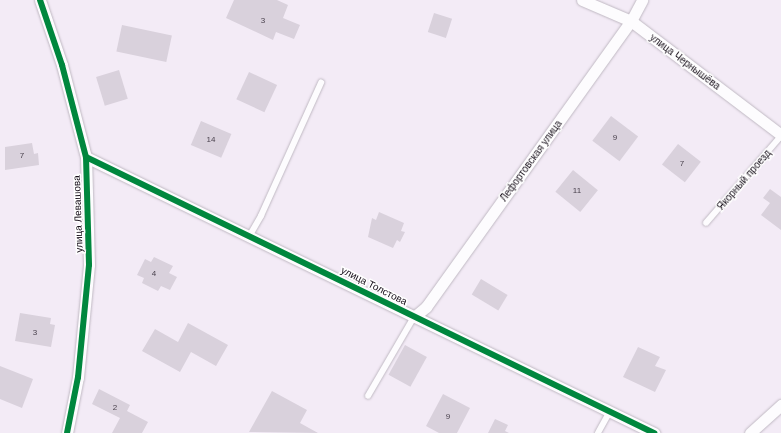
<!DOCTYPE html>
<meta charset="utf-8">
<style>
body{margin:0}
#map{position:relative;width:781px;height:433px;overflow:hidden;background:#f3ebf6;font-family:Helvetica,sans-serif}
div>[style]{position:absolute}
.building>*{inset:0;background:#d9d1dc;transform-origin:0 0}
.roads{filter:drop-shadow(0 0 1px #c0b9c3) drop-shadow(0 0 1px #c0b9c3)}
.lane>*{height:5.5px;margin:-2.75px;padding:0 2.75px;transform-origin:2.75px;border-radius:2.75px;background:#fdfcfe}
.street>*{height:11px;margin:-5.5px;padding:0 5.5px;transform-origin:5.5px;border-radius:5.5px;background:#fdfcfe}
.cycleway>*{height:6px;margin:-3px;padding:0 3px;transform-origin:3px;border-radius:3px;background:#00873e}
span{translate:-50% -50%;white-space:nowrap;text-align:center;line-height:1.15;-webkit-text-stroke:3px #fff;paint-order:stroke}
.number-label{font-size:8px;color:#49414c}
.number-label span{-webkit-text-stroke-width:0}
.street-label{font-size:10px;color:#150d18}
</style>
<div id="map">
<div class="building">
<div style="clip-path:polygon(234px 0,277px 0,288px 5px,283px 18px,300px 25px,294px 39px,276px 32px,273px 40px,226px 18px)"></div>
<div style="left:434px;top:13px;width:19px;height:20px;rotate:18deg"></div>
<div style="left:122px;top:25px;width:51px;height:27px;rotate:12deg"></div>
<div style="left:119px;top:70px;width:30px;height:24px;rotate:73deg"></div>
<div style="left:249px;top:72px;width:31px;height:30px;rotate:25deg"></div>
<div style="left:611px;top:116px;width:34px;height:31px;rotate:37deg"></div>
<div style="left:201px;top:121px;width:33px;height:26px;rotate:23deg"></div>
<div style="clip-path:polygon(32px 143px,34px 154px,38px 153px,39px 165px,5px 170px,5px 147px)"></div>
<div style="left:678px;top:144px;width:29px;height:26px;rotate:38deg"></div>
<div style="left:573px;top:170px;width:32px;height:28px;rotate:39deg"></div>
<div style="clip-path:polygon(770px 189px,781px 197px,781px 230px,761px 215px,770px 203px,763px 198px)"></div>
<div style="clip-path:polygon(379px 212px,404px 223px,401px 231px,405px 232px,400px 242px,397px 240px,393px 248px,368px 237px,372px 218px,376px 220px)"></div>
<div style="clip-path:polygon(154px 257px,173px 266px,169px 273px,177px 277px,170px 290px,161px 286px,158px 291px,142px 283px,144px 278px,137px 275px,145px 259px,151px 262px)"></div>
<div style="left:481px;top:279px;width:31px;height:18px;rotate:31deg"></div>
<div style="clip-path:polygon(20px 313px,51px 318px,50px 324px,55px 325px,51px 347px,15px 341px)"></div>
<div style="clip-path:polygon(188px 323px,228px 345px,216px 366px,191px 352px,180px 372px,142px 351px,155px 329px,178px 342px)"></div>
<div style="left:405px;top:345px;width:25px;height:34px;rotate:29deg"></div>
<div style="clip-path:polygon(638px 347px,660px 357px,655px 366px,666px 370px,655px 392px,623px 377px)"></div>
<div style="clip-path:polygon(0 366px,33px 379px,22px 408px,0 399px)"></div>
<div style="clip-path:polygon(99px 389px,130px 405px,127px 411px,148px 422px,142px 433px,112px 433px,120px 418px,92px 404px)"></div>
<div style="clip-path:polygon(272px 391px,307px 410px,300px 423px,318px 433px,249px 432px)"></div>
<div style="clip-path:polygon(443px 394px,470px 408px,457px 433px,439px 433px,426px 426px)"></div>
<div style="clip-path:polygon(495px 419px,508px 425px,505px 431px,509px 433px,488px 433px)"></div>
</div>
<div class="roads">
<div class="lane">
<div style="left:706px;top:223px;width:115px;rotate:-49.2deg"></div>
<div style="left:250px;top:235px;width:22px;rotate:-60deg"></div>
<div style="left:261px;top:216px;width:146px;rotate:-65.7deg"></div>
<div style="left:368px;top:396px;width:91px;rotate:-59.8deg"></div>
<div style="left:598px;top:433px;width:25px;rotate:-61deg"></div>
</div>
<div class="street">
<div style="left:40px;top:0;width:69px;rotate:71.3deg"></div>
<div style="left:62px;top:65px;width:95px;rotate:75.4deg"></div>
<div style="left:86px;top:157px;width:108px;rotate:88.4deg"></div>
<div style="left:89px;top:265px;width:113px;rotate:95.6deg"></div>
<div style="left:78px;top:377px;width:57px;rotate:101.1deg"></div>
<div style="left:582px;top:0;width:53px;rotate:23.2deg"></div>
<div style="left:631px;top:21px;width:188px;rotate:37.2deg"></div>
<div style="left:86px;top:157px;width:632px;rotate:25.92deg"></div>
<div style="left:414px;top:317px;width:16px;rotate:-40deg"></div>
<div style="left:426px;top:307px;width:352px;rotate:-54.4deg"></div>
<div style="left:631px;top:21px;width:24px;rotate:-62deg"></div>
<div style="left:750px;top:433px;width:42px;rotate:-42.1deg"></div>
</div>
</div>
<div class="cycleway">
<div style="left:40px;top:0;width:69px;rotate:71.3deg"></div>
<div style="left:62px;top:65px;width:95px;rotate:75.4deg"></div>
<div style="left:86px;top:157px;width:108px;rotate:88.4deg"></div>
<div style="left:89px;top:265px;width:113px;rotate:95.6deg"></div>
<div style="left:78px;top:377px;width:57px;rotate:101.1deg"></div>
<div style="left:86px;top:157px;width:632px;rotate:25.92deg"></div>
</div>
<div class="number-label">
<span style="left:263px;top:21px">3</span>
<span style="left:615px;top:138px">9</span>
<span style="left:211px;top:140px">14</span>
<span style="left:22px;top:156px">7</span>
<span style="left:682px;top:164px">7</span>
<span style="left:577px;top:191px">11</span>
<span style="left:154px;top:274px">4</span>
<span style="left:35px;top:333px">3</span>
<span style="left:115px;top:408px">2</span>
<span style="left:448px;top:417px">9</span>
</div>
<div class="street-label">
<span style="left:685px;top:62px;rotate:37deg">улица Чернышёва</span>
<span style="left:531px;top:161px;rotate:-54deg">Лефортовская улица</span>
<span style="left:744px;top:180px;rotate:-49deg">Якорный проезд</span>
<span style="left:78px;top:214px;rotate:-92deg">улица Левашова</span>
<span style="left:374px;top:286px;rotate:27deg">улица Толстова</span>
</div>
</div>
